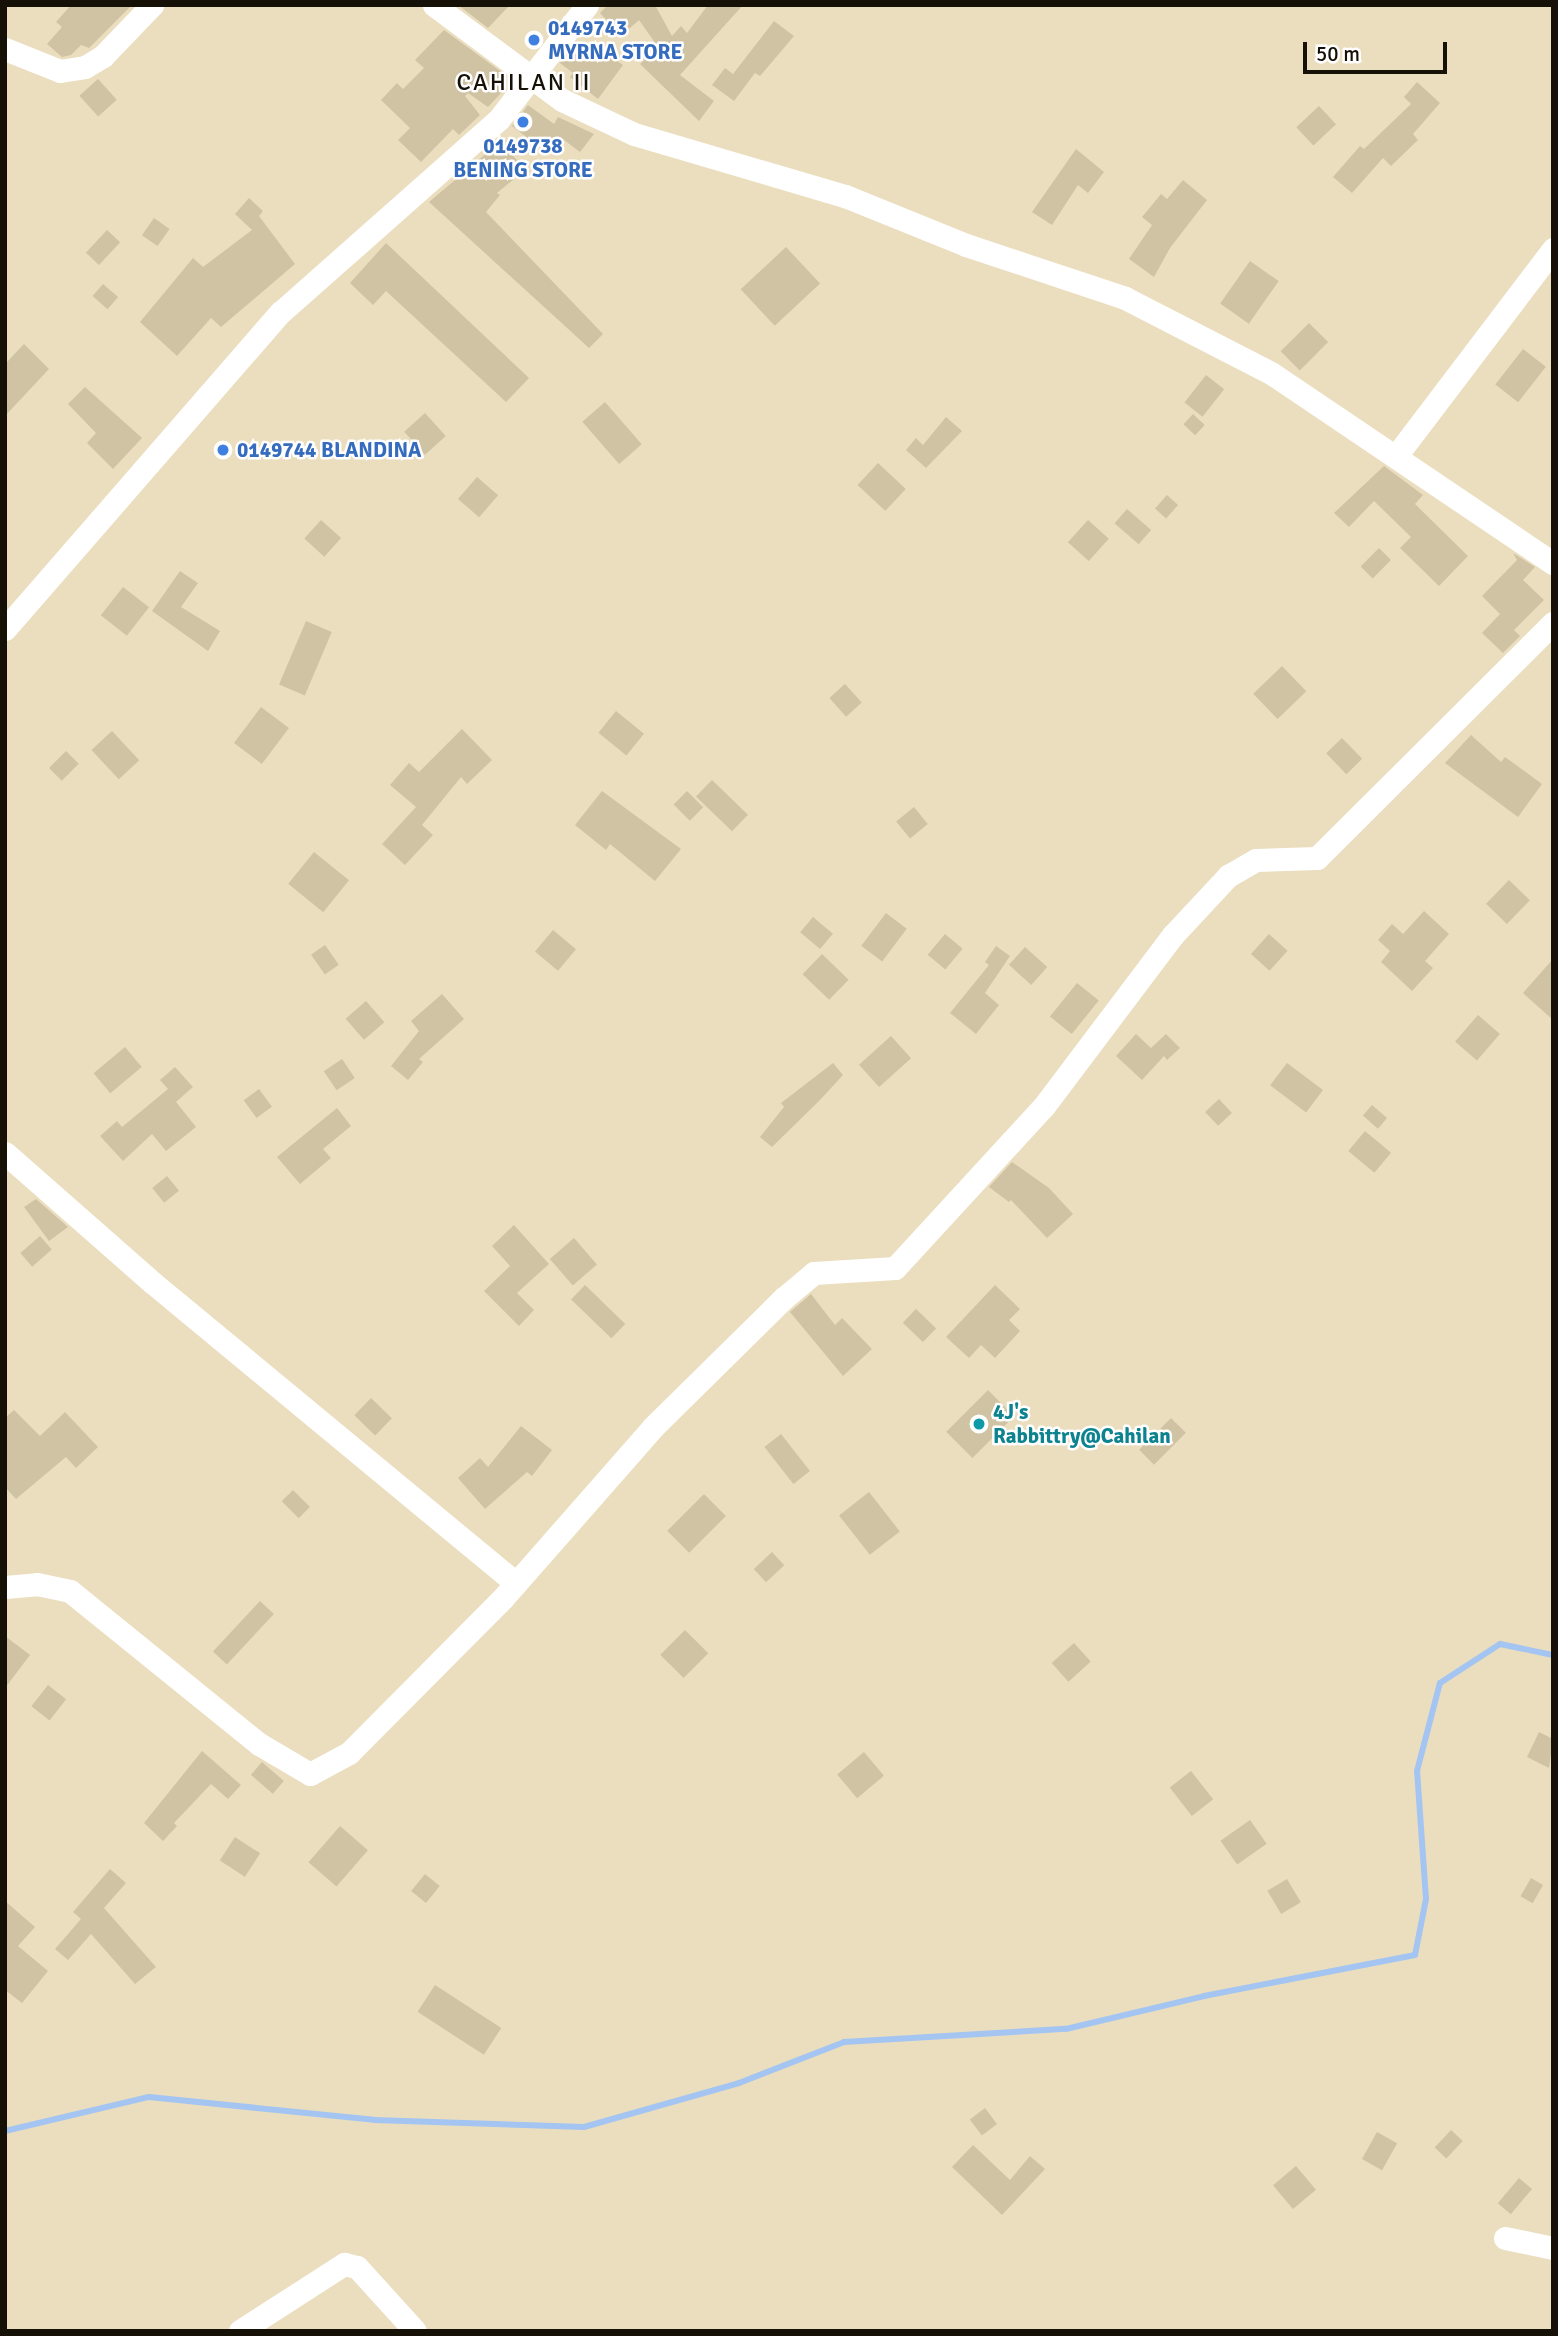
<!DOCTYPE html>
<style>
body{margin:0}
#map{position:relative;width:1558px;height:2336px;overflow:hidden;background:#ebdebf;font-family:Signika,sans-serif}
div>[style]{position:absolute}
.stream>*{height:6px;margin:-3px;padding:0 3px;transform-origin:3px;border-radius:3px;background:#a4c5f1}
.building>*{inset:0;background:#cfc3a4;transform-origin:0 0}
.minor>*{height:23px;margin:-11.5px;padding:0 11.5px;transform-origin:11.5px;border-radius:11.5px;background:#fff}
.dots>*{width:19px;height:19px;translate:-50% -50%;box-sizing:border-box;border:4px solid #fff;border-radius:50%}
span{translate:-50% -50%;white-space:nowrap;text-align:center;line-height:1.15;-webkit-text-stroke:5px #fff;paint-order:stroke}
.shop-label{font-size:21px;color:#366cbe;font-weight:700}
.left{translate:0 -50%;text-align:left}
.culture-label{font-size:21px;color:#0d838f;font-weight:700}
.quarter-label{font-size:24px;color:#161107;letter-spacing:2px}
.frame{position:absolute;inset:0;border:7px solid #161107;pointer-events:none}
.scale{position:absolute;left:1303px;top:42px;width:144px;height:32px;box-sizing:border-box;border:4px solid #161107;border-top:0;padding-left:9px;font-size:21px;line-height:24px;white-space:nowrap;color:#161107;-webkit-text-stroke:5px #fff;paint-order:stroke}
</style>
<div id="map">
<div class="stream">
<div style="left:5px;top:2131px;width:148px;rotate:-13.3deg"></div>
<div style="left:149px;top:2097px;width:226px;rotate:5.8deg"></div>
<div style="left:374px;top:2120px;width:210px;rotate:1.9deg"></div>
<div style="left:584px;top:2127px;width:161px;rotate:-15.8deg"></div>
<div style="left:739px;top:2083px;width:113px;rotate:-21.3deg"></div>
<div style="left:844px;top:2042px;width:222px;rotate:-3.4deg"></div>
<div style="left:1066px;top:2029px;width:142px;rotate:-13.4deg"></div>
<div style="left:1204px;top:1996px;width:215px;rotate:-11deg"></div>
<div style="left:1415px;top:1955px;width:57px;rotate:-78.9deg"></div>
<div style="left:1426px;top:1899px;width:128px;rotate:-94deg"></div>
<div style="left:1417px;top:1771px;width:91px;rotate:-75.4deg"></div>
<div style="left:1440px;top:1683px;width:72px;rotate:-33deg"></div>
<div style="left:1500px;top:1644px;width:54px;rotate:11.7deg"></div>
</div>
<div class="building">
<div style="clip-path:polygon(71px 5px,132px 5px,89px 48px,81px 45px,71px 55px,62px 57px,47px 44px,62px 27px,56px 22px)"></div>
<div style="clip-path:polygon(458px 5px,510px 5px,488px 28px)"></div>
<div style="clip-path:polygon(608px 5px,655px 5px,672px 36px,681px 26px,687px 33px,708px 5px,743px 5px,680px 75px,714px 101px,699px 121px,640px 64px,658px 47px,639px 20px,621px 36px,600px 13px)"></div>
<div style="clip-path:polygon(774px 21px,794px 36px,760px 76px,755px 73px,734px 101px,712px 85px,725px 68px,733px 74px)"></div>
<div style="clip-path:polygon(444px 30px,507px 76px,498px 86px,503px 91px,488px 107px,468px 93px,465px 96px,480px 115px,459px 135px,453px 129px,421px 162px,398px 140px,410px 128px,381px 100px,397px 83px,403px 89px,424px 68px,415px 60px)"></div>
<div style="clip-path:polygon(576px 42px,606px 61px,610px 56px,623px 65px,598px 99px,570px 77px,573px 73px,560px 63px)"></div>
<div style="left:98px;top:79px;width:28px;height:25px;rotate:48deg"></div>
<div style="clip-path:polygon(1417px 82px,1440px 103px,1413px 134px,1418px 140px,1391px 166px,1383px 158px,1352px 193px,1333px 177px,1360px 146px,1364px 149px,1411px 104px,1404px 97px)"></div>
<div style="clip-path:polygon(528px 105px,554px 124px,558px 117px,594px 134px,580px 152px,560px 137px,548px 153px,512px 126px)"></div>
<div style="left:1319px;top:106px;width:25px;height:31px;rotate:47deg"></div>
<div style="clip-path:polygon(501px 141px,525px 170px,497px 193px,500px 195px,486px 212px,603px 334px,589px 348px,429px 202px)"></div>
<div style="clip-path:polygon(1076px 149px,1104px 172px,1088px 193px,1078px 185px,1052px 225px,1032px 212px)"></div>
<div style="clip-path:polygon(1183px 180px,1207px 200px,1170px 248px,1154px 277px,1129px 259px,1152px 225px,1142px 217px,1161px 194px,1167px 199px)"></div>
<div style="clip-path:polygon(249px 198px,263px 211px,259px 216px,295px 264px,221px 327px,211px 318px,177px 356px,140px 322px,193px 258px,203px 267px,252px 230px,235px 214px)"></div>
<div style="left:154px;top:218px;width:19px;height:21px;rotate:35deg"></div>
<div style="left:107px;top:230px;width:18px;height:31px;rotate:43deg"></div>
<div style="clip-path:polygon(386px 243px,529px 378px,506px 402px,386px 291px,373px 305px,350px 283px)"></div>
<div style="left:786px;top:247px;width:50px;height:62px;rotate:47deg"></div>
<div style="left:1250px;top:261px;width:35px;height:52px;rotate:35deg"></div>
<div style="left:103px;top:284px;width:20px;height:16px;rotate:41deg"></div>
<div style="left:1309px;top:323px;width:27px;height:40px;rotate:45deg"></div>
<div style="clip-path:polygon(24px 344px,49px 369px,5px 416px,5px 364px)"></div>
<div style="left:1523px;top:349px;width:29px;height:45px;rotate:38deg"></div>
<div style="left:1206px;top:375px;width:23px;height:35px;rotate:38deg"></div>
<div style="clip-path:polygon(85px 387px,142px 438px,113px 469px,87px 443px,96px 433px,68px 404px)"></div>
<div style="left:605px;top:402px;width:56px;height:30px;rotate:49deg"></div>
<div style="left:425px;top:413px;width:31px;height:28px;rotate:48deg"></div>
<div style="left:1193px;top:414px;width:16px;height:14px;rotate:43deg"></div>
<div style="clip-path:polygon(946px 417px,962px 431px,926px 468px,906px 450px,916px 438px,923px 445px)"></div>
<div style="left:878px;top:463px;width:38px;height:30px;rotate:43deg"></div>
<div style="clip-path:polygon(1384px 466px,1423px 495px,1415px 504px,1468px 556px,1439px 586px,1400px 548px,1411px 537px,1374px 501px,1349px 527px,1334px 513px)"></div>
<div style="left:477px;top:477px;width:28px;height:29px;rotate:41deg"></div>
<div style="left:1167px;top:495px;width:15px;height:18px;rotate:42deg"></div>
<div style="left:1127px;top:509px;width:32px;height:19px;rotate:41deg"></div>
<div style="left:321px;top:520px;width:27px;height:25px;rotate:42deg"></div>
<div style="left:1088px;top:520px;width:28px;height:30px;rotate:42deg"></div>
<div style="left:1379px;top:548px;width:17px;height:26px;rotate:45deg"></div>
<div style="clip-path:polygon(1513px 553px,1535px 567px,1523px 580px,1544px 600px,1514px 630px,1520px 636px,1503px 653px,1482px 633px,1500px 614px,1482px 596px,1517px 560px)"></div>
<div style="clip-path:polygon(180px 571px,198px 583px,181px 607px,220px 631px,208px 651px,152px 611px)"></div>
<div style="left:123px;top:587px;width:33px;height:36px;rotate:38deg"></div>
<div style="left:306px;top:621px;width:28px;height:69px;rotate:23deg"></div>
<div style="left:1282px;top:666px;width:35px;height:40px;rotate:46deg"></div>
<div style="left:845px;top:684px;width:25px;height:21px;rotate:48deg"></div>
<div style="left:261px;top:707px;width:35px;height:45px;rotate:37deg"></div>
<div style="left:616px;top:711px;width:36px;height:28px;rotate:39deg"></div>
<div style="clip-path:polygon(462px 729px,492px 760px,467px 784px,461px 777px,422px 825px,433px 835px,405px 865px,382px 844px,416px 807px,390px 785px,409px 763px,419px 772px)"></div>
<div style="left:112px;top:731px;width:40px;height:28px;rotate:47deg"></div>
<div style="clip-path:polygon(1471px 735px,1501px 762px,1505px 757px,1542px 784px,1518px 817px,1445px 763px)"></div>
<div style="left:1342px;top:738px;width:29px;height:22px;rotate:46deg"></div>
<div style="left:66px;top:751px;width:18px;height:24px;rotate:45deg"></div>
<div style="left:712px;top:780px;width:50px;height:23px;rotate:44deg"></div>
<div style="clip-path:polygon(602px 791px,681px 849px,655px 881px,610px 844px,606px 850px,575px 825px)"></div>
<div style="left:687px;top:791px;width:23px;height:19px;rotate:45deg"></div>
<div style="left:914px;top:807px;width:22px;height:23px;rotate:51deg"></div>
<div style="left:314px;top:852px;width:45px;height:41px;rotate:39deg"></div>
<div style="left:1509px;top:880px;width:29px;height:33px;rotate:44deg"></div>
<div style="clip-path:polygon(1424px 911px,1449px 934px,1425px 961px,1433px 968px,1412px 991px,1381px 962px,1390px 951px,1378px 940px,1392px 924px,1403px 934px)"></div>
<div style="left:886px;top:913px;width:26px;height:41px;rotate:37deg"></div>
<div style="left:813px;top:917px;width:26px;height:20px;rotate:40deg"></div>
<div style="left:553px;top:930px;width:30px;height:28px;rotate:40deg"></div>
<div style="left:945px;top:934px;width:23px;height:27px;rotate:40deg"></div>
<div style="left:1269px;top:934px;width:25px;height:27px;rotate:42deg"></div>
<div style="left:325px;top:945px;width:24px;height:17px;rotate:55deg"></div>
<div style="clip-path:polygon(996px 946px,1010px 956px,985px 993px,999px 1005px,976px 1034px,950px 1013px,989px 965px,985px 962px)"></div>
<div style="left:1025px;top:947px;width:30px;height:24px;rotate:42deg"></div>
<div style="left:822px;top:954px;width:37px;height:28px;rotate:44deg"></div>
<div style="clip-path:polygon(1553px 959px,1553px 1020px,1523px 993px)"></div>
<div style="left:1077px;top:983px;width:28px;height:43px;rotate:39deg"></div>
<div style="clip-path:polygon(442px 994px,464px 1019px,419px 1059px,423px 1062px,408px 1080px,391px 1066px,419px 1031px,411px 1021px)"></div>
<div style="left:366px;top:1001px;width:28px;height:27px;rotate:49deg"></div>
<div style="left:1478px;top:1015px;width:29px;height:35px;rotate:41deg"></div>
<div style="clip-path:polygon(1136px 1034px,1151px 1048px,1166px 1034px,1180px 1048px,1167px 1060px,1164px 1056px,1142px 1080px,1116px 1056px)"></div>
<div style="left:891px;top:1036px;width:30px;height:43px;rotate:48deg"></div>
<div style="left:125px;top:1047px;width:26px;height:41px;rotate:50deg"></div>
<div style="left:342px;top:1059px;width:23px;height:22px;rotate:56deg"></div>
<div style="clip-path:polygon(833px 1063px,843px 1075px,819px 1101px,772px 1147px,760px 1137px,784px 1107px,781px 1103px)"></div>
<div style="left:1287px;top:1063px;width:45px;height:28px;rotate:37deg"></div>
<div style="clip-path:polygon(175px 1067px,193px 1087px,176px 1102px,196px 1127px,166px 1151px,152px 1134px,123px 1161px,100px 1136px,117px 1121px,122px 1127px,168px 1089px,160px 1080px)"></div>
<div style="left:259px;top:1089px;width:22px;height:19px;rotate:54deg"></div>
<div style="left:1219px;top:1099px;width:19px;height:19px;rotate:47deg"></div>
<div style="left:1372px;top:1105px;width:20px;height:14px;rotate:41deg"></div>
<div style="clip-path:polygon(337px 1108px,351px 1126px,323px 1149px,331px 1158px,300px 1184px,277px 1157px)"></div>
<div style="left:1365px;top:1131px;width:34px;height:26px;rotate:40deg"></div>
<div style="clip-path:polygon(1012px 1162px,1049px 1188px,1073px 1214px,1047px 1238px,1011px 1200px,1009px 1202px,989px 1187px)"></div>
<div style="left:167px;top:1176px;width:19px;height:19px;rotate:51deg"></div>
<div style="clip-path:polygon(36px 1199px,68px 1227px,49px 1241px,24px 1207px)"></div>
<div style="clip-path:polygon(514px 1225px,549px 1264px,517px 1293px,534px 1310px,519px 1326px,484px 1291px,510px 1266px,492px 1246px)"></div>
<div style="left:40px;top:1236px;width:18px;height:26px;rotate:49deg"></div>
<div style="left:574px;top:1238px;width:35px;height:32px;rotate:49deg"></div>
<div style="left:585px;top:1285px;width:56px;height:20px;rotate:44deg"></div>
<div style="clip-path:polygon(995px 1285px,1020px 1309px,1009px 1320px,1020px 1331px,995px 1358px,981px 1345px,969px 1358px,946px 1337px)"></div>
<div style="clip-path:polygon(811px 1294px,835px 1325px,842px 1318px,872px 1349px,843px 1376px,790px 1312px)"></div>
<div style="left:916px;top:1309px;width:28px;height:19px;rotate:44deg"></div>
<div style="left:988px;top:1390px;width:37px;height:59px;rotate:45deg"></div>
<div style="left:371px;top:1398px;width:29px;height:24px;rotate:44deg"></div>
<div style="clip-path:polygon(14px 1410px,40px 1436px,65px 1412px,98px 1447px,76px 1468px,66px 1457px,16px 1499px,5px 1487px,5px 1418px)"></div>
<div style="left:1171px;top:1418px;width:21px;height:45px;rotate:45deg"></div>
<div style="clip-path:polygon(521px 1426px,552px 1450px,532px 1476px,527px 1472px,485px 1509px,458px 1478px,480px 1458px,488px 1467px)"></div>
<div style="left:781px;top:1434px;width:47px;height:21px;rotate:52deg"></div>
<div style="left:293px;top:1490px;width:24px;height:16px;rotate:45deg"></div>
<div style="left:869px;top:1492px;width:50px;height:38px;rotate:52deg"></div>
<div style="left:704px;top:1494px;width:31px;height:52px;rotate:45deg"></div>
<div style="left:772px;top:1552px;width:18px;height:25px;rotate:47deg"></div>
<div style="left:260px;top:1601px;width:19px;height:69px;rotate:43deg"></div>
<div style="left:685px;top:1630px;width:33px;height:35px;rotate:45deg"></div>
<div style="clip-path:polygon(5px 1636px,30px 1655px,5px 1688px)"></div>
<div style="left:1074px;top:1643px;width:25px;height:30px;rotate:48deg"></div>
<div style="left:48px;top:1685px;width:23px;height:27px;rotate:38deg"></div>
<div style="clip-path:polygon(1539px 1732px,1553px 1739px,1549px 1768px,1527px 1757px)"></div>
<div style="clip-path:polygon(202px 1751px,241px 1785px,228px 1799px,211px 1784px,174px 1823px,177px 1826px,163px 1841px,144px 1823px)"></div>
<div style="left:864px;top:1752px;width:31px;height:35px;rotate:50deg"></div>
<div style="left:262px;top:1762px;width:29px;height:17px;rotate:41deg"></div>
<div style="left:1191px;top:1771px;width:36px;height:27px;rotate:52deg"></div>
<div style="left:1250px;top:1820px;width:29px;height:36px;rotate:55deg"></div>
<div style="left:340px;top:1826px;width:37px;height:48px;rotate:41deg"></div>
<div style="left:235px;top:1837px;width:30px;height:28px;rotate:33deg"></div>
<div style="clip-path:polygon(110px 1869px,126px 1883px,104px 1908px,156px 1967px,135px 1984px,91px 1934px,68px 1960px,55px 1949px,81px 1919px,73px 1912px)"></div>
<div style="left:425px;top:1874px;width:19px;height:22px;rotate:39deg"></div>
<div style="left:1531px;top:1878px;width:14px;height:21px;rotate:30deg"></div>
<div style="left:1287px;top:1879px;width:27px;height:23px;rotate:59deg"></div>
<div style="clip-path:polygon(5px 1901px,35px 1927px,18px 1946px,48px 1971px,22px 2003px,5px 1990px)"></div>
<div style="left:435px;top:1985px;width:79px;height:32px;rotate:33deg"></div>
<div style="left:985px;top:2108px;width:20px;height:19px;rotate:53deg"></div>
<div style="left:1451px;top:2130px;width:16px;height:24px;rotate:43deg"></div>
<div style="left:1377px;top:2132px;width:23px;height:31px;rotate:29deg"></div>
<div style="clip-path:polygon(973px 2145px,1010px 2180px,1030px 2156px,1045px 2169px,1002px 2215px,952px 2167px)"></div>
<div style="left:1296px;top:2166px;width:31px;height:30px;rotate:50deg"></div>
<div style="left:1519px;top:2178px;width:17px;height:33px;rotate:40deg"></div>
</div>
<div class="minor">
<div style="left:434px;top:5px;width:159px;rotate:36.6deg"></div>
<div style="left:562px;top:100px;width:80px;rotate:25.3deg"></div>
<div style="left:634px;top:134px;width:220px;rotate:16.4deg"></div>
<div style="left:845px;top:196px;width:131px;rotate:22deg"></div>
<div style="left:966px;top:245px;width:168px;rotate:18.4deg"></div>
<div style="left:1125px;top:298px;width:164px;rotate:27.2deg"></div>
<div style="left:1271px;top:373px;width:340px;rotate:34deg"></div>
<div style="left:5px;top:49px;width:59px;rotate:21.8deg"></div>
<div style="left:60px;top:71px;width:25px;rotate:-9deg"></div>
<div style="left:85px;top:67px;width:21px;rotate:-31deg"></div>
<div style="left:103px;top:56px;width:71px;rotate:-46.1deg"></div>
<div style="left:1396px;top:456px;width:260px;rotate:-52.8deg"></div>
<div style="left:5px;top:629px;width:420px;rotate:-49deg"></div>
<div style="left:281px;top:312px;width:291px;rotate:-41.5deg"></div>
<div style="left:499px;top:119px;width:144px;rotate:-52.3deg"></div>
<div style="left:5px;top:1153px;width:197px;rotate:41.3deg"></div>
<div style="left:153px;top:1283px;width:471px;rotate:39.6deg"></div>
<div style="left:5px;top:1587px;width:32px;rotate:-5deg"></div>
<div style="left:37px;top:1584px;width:34px;rotate:12deg"></div>
<div style="left:70px;top:1591px;width:243px;rotate:39deg"></div>
<div style="left:259px;top:1744px;width:59px;rotate:30.5deg"></div>
<div style="left:310px;top:1774px;width:44px;rotate:-28.3deg"></div>
<div style="left:349px;top:1753px;width:218px;rotate:-45.2deg"></div>
<div style="left:503px;top:1598px;width:227px;rotate:-48.7deg"></div>
<div style="left:653px;top:1427px;width:184px;rotate:-44.6deg"></div>
<div style="left:784px;top:1298px;width:39px;rotate:-40deg"></div>
<div style="left:814px;top:1273px;width:81px;rotate:-3.5deg"></div>
<div style="left:895px;top:1268px;width:220px;rotate:-47.4deg"></div>
<div style="left:1044px;top:1106px;width:214px;rotate:-53deg"></div>
<div style="left:1173px;top:935px;width:81px;rotate:-47deg"></div>
<div style="left:1228px;top:876px;width:32px;rotate:-30deg"></div>
<div style="left:1256px;top:860px;width:61px;rotate:-1.9deg"></div>
<div style="left:1317px;top:858px;width:333px;rotate:-44.9deg"></div>
<div style="left:1505px;top:2238px;width:49px;rotate:11.8deg"></div>
<div style="left:240px;top:2331px;width:124px;rotate:-32.8deg"></div>
<div style="left:344px;top:2264px;width:13px;rotate:13deg"></div>
<div style="left:357px;top:2267px;width:86px;rotate:47.8deg"></div>
</div>
<div class="dots">
<div style="left:534px;top:40px;background:#3f7fe0"></div>
<div style="left:523px;top:122px;background:#3f7fe0"></div>
<div style="left:223px;top:450px;background:#3f7fe0"></div>
<div style="left:979px;top:1424px;background:#0f9aa8"></div>
</div>
<div class="shop-label">
<span class="left" style="left:548px;top:40px">0149743<br>MYRNA STORE</span>
<span style="left:523px;top:158px">0149738<br>BENING STORE</span>
<span class="left" style="left:237px;top:450px">0149744 BLANDINA</span>
</div>
<div class="culture-label">
<span class="left" style="left:993px;top:1424px">4J's<br>Rabbittry@Cahilan</span>
</div>
<div class="quarter-label">
<span style="left:524px;top:83px">CAHILAN II</span>
</div>
<div class="frame"></div>
<div class="scale">50 m</div>
</div>
